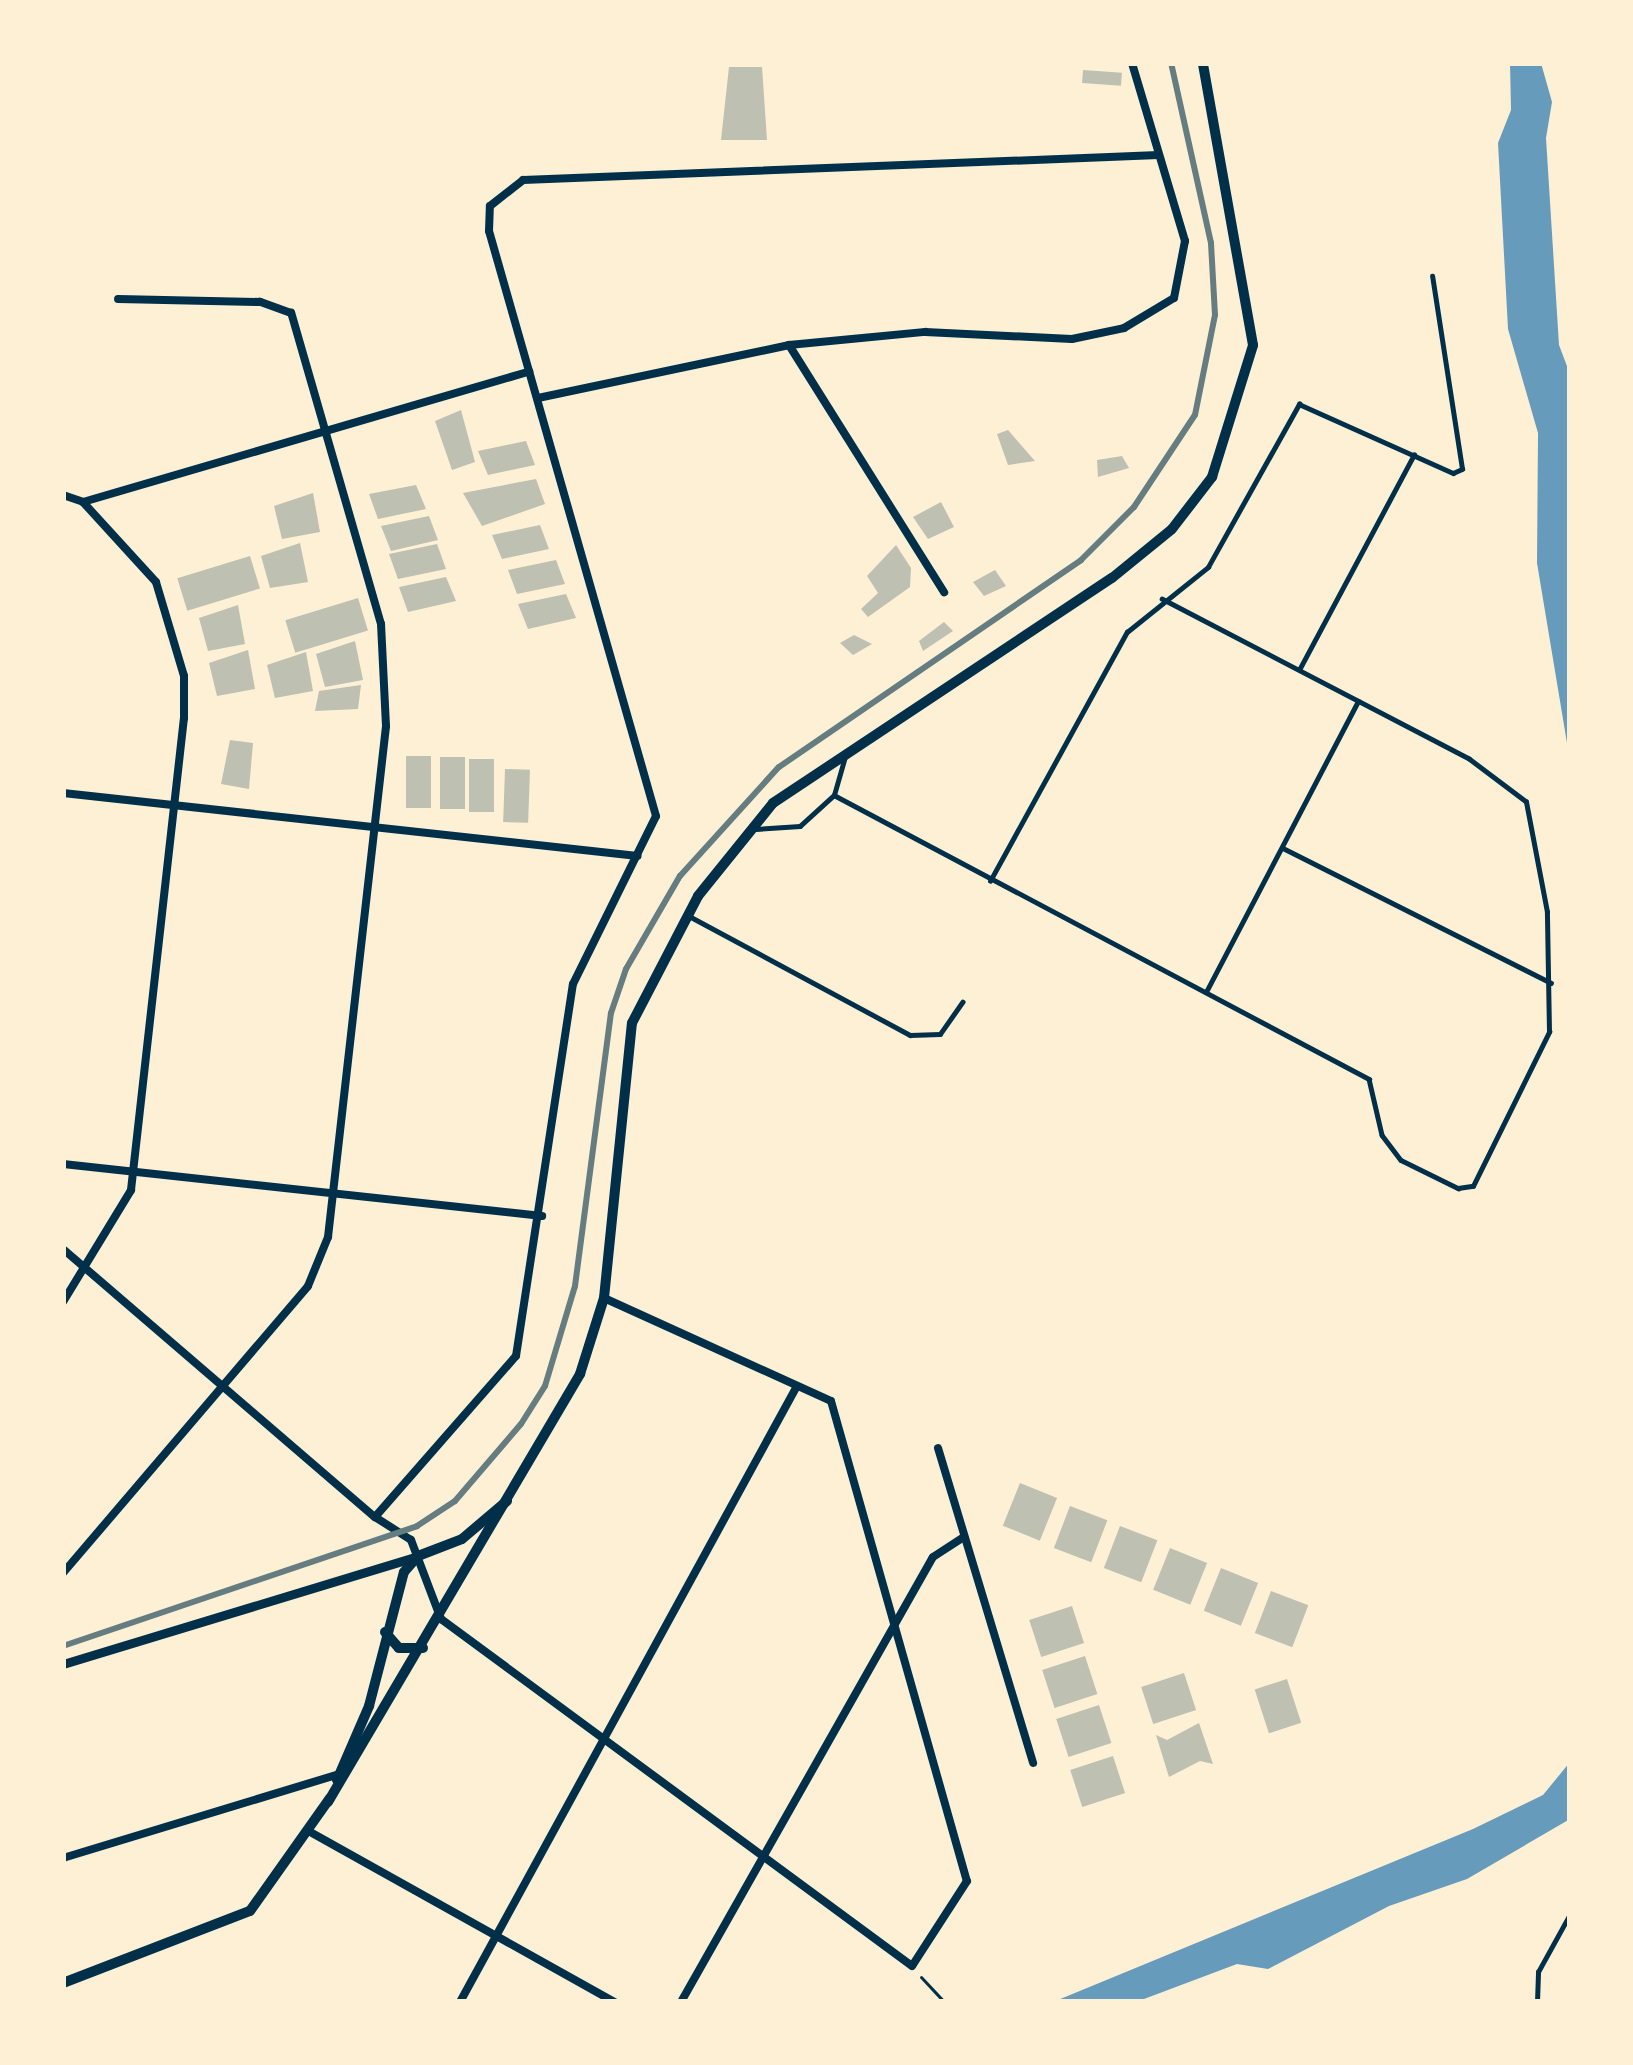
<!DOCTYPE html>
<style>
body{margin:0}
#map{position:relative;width:1633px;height:2065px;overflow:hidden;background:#fdf0d5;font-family:"Source Serif 4",serif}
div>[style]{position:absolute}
.water>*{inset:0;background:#669bbc}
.building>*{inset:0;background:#bec0b2;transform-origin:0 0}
.path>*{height:3px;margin:-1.5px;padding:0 1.5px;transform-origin:1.5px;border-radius:1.5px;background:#003049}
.service>*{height:4.5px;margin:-2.25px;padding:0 2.25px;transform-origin:2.25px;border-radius:2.25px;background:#003049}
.minor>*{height:8px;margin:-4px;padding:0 4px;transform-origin:4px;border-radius:4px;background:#003049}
.tertiary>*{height:9px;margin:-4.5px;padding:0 4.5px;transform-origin:4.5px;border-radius:4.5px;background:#003049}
.secondary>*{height:10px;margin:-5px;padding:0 5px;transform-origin:5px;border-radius:5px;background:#003049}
.rail>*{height:6px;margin:-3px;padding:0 3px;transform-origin:3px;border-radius:3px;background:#657d81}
span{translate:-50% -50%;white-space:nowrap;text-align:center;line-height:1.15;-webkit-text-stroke:10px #fdf0d5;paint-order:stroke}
.frame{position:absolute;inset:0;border:66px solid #fdf0d5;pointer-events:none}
</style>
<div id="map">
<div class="water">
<div style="clip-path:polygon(1510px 63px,1541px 63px,1552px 102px,1546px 138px,1559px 345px,1570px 374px,1570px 761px,1537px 563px,1538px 433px,1508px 329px,1498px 143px,1511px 110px)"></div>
<div style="clip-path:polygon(1570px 1762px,1570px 1819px,1467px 1879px,1389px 1906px,1268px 1969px,1237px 1964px,1136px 2002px,1053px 2002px,1473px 1829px,1543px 1795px)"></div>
</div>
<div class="building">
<div style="clip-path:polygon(729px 67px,762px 67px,767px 140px,721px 140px)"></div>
<div style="left:1083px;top:70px;width:39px;height:13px;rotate:4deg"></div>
<div style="clip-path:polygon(461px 410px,475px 462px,452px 470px,435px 421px)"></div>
<div style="clip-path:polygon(1008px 430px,1035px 461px,1008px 465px,997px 434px)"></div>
<div style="clip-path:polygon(526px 441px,535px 465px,488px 475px,478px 451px)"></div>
<div style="clip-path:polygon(1122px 456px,1129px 468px,1098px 477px,1097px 460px)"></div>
<div style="clip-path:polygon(536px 479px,545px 504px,482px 526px,463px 493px)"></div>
<div style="clip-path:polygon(416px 485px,426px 509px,378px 519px,369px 494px)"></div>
<div style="clip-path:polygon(313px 493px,320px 532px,282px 539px,274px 506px)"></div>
<div style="clip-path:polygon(941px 502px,954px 527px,928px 539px,913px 517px)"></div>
<div style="clip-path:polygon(429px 516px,438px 540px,391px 551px,381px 526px)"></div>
<div style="clip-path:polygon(540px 525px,549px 549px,502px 559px,492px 535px)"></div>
<div style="clip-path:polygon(300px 543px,308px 582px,270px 588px,261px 556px)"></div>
<div style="clip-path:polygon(437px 544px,446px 569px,398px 579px,389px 554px)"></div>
<div style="clip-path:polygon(896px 545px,911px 568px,910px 587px,868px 617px,861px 609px,878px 593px,867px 576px)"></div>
<div style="left:250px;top:556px;width:34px;height:76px;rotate:73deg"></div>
<div style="clip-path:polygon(556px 560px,565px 584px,517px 594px,508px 570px)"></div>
<div style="clip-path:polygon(995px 570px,1006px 586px,984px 596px,973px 582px)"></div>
<div style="clip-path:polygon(446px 577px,456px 601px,408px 612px,399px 587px)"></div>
<div style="clip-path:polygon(566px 594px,576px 618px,528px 629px,518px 604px)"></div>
<div style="left:358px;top:598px;width:34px;height:76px;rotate:73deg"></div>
<div style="clip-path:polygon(238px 605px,245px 644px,208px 651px,199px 618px)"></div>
<div style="clip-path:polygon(944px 622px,953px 631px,923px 651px,919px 641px)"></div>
<div style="clip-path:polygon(854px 635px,872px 644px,853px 655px,840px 643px)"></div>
<div style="clip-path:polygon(355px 641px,363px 680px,325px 687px,316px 654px)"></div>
<div style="clip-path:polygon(248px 650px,255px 689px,217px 696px,209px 663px)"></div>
<div style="clip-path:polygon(306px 652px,313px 691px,275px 698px,267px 665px)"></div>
<div style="clip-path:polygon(361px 685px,358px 709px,315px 711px,319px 691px)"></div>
<div style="clip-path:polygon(230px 740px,253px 743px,249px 789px,221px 784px)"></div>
<div style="left:406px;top:756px;width:25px;height:52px"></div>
<div style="left:440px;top:757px;width:25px;height:52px"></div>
<div style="left:469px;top:759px;width:25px;height:53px"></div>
<div style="left:505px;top:769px;width:25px;height:53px;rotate:2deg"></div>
<div style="left:1020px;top:1483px;width:40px;height:46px;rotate:22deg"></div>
<div style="left:1070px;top:1506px;width:40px;height:45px;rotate:21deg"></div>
<div style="left:1120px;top:1526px;width:40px;height:45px;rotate:21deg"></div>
<div style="left:1170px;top:1548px;width:40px;height:45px;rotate:22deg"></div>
<div style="left:1221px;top:1568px;width:40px;height:46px;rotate:22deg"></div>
<div style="left:1271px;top:1591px;width:40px;height:45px;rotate:21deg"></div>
<div style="left:1072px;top:1606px;width:39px;height:45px;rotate:72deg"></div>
<div style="left:1085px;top:1656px;width:40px;height:45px;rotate:72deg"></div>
<div style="left:1184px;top:1673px;width:39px;height:45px;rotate:72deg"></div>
<div style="left:1287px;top:1679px;width:46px;height:34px;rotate:72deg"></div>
<div style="left:1099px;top:1705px;width:40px;height:45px;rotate:72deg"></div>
<div style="clip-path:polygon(1199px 1723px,1213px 1764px,1200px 1761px,1169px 1777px,1156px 1735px,1167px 1740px)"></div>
<div style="left:1113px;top:1756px;width:39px;height:45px;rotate:72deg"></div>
</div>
<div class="path">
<div style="left:921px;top:1977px;width:34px;rotate:47deg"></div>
</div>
<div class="service">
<div style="left:1299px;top:670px;width:244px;rotate:-61.9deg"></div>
<div style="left:834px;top:795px;width:606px;rotate:27.96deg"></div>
<div style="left:1369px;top:1079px;width:57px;rotate:76.9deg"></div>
<div style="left:1382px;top:1135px;width:31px;rotate:53deg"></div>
<div style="left:1401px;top:1160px;width:64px;rotate:26.2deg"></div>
<div style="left:1458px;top:1188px;width:15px;rotate:-8deg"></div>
<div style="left:1473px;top:1186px;width:172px;rotate:-63.7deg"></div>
<div style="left:1549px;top:1032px;width:120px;rotate:-91deg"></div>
<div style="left:1547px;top:912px;width:112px;rotate:-100.8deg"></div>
<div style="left:1526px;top:802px;width:71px;rotate:-143deg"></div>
<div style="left:1469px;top:759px;width:346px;rotate:-152.5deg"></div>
<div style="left:756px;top:829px;width:44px;rotate:-3.9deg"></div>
<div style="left:800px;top:826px;width:46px;rotate:-42.4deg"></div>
<div style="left:834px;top:795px;width:40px;rotate:-74deg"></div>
<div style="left:1283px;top:848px;width:300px;rotate:26.7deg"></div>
<div style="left:990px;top:881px;width:284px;rotate:-61.2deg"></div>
<div style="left:1127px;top:632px;width:104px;rotate:-38.7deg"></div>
<div style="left:1208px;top:567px;width:187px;rotate:-60.8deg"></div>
<div style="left:1299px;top:404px;width:169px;rotate:24.1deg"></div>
<div style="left:1453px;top:473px;width:10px;rotate:-24deg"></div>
<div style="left:1462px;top:469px;width:195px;rotate:-98.8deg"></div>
<div style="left:691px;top:917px;width:249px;rotate:28.3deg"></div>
<div style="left:910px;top:1035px;width:30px;rotate:-2deg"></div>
<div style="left:940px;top:1034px;width:39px;rotate:-55deg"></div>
<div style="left:1206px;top:992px;width:328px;rotate:-62.4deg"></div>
<div style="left:1537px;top:2002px;width:30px;rotate:-88deg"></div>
<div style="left:1538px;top:1972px;width:66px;rotate:-61.1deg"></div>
</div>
<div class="minor">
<div style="left:789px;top:345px;width:137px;rotate:-5.5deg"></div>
<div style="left:925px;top:332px;width:147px;rotate:2.7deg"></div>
<div style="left:1072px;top:339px;width:53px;rotate:-11.9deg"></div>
<div style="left:1124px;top:328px;width:58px;rotate:-31deg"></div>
<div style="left:1174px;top:298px;width:58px;rotate:-79.1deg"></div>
<div style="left:1185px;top:241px;width:186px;rotate:-106.6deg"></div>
<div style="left:538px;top:398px;width:257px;rotate:-11.9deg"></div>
<div style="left:789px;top:345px;width:292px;rotate:57.9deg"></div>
<div style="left:63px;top:495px;width:21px;rotate:19deg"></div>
<div style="left:83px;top:502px;width:465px;rotate:-16.3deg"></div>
<div style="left:63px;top:793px;width:578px;rotate:6.25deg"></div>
<div style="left:63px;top:1164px;width:482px;rotate:6.2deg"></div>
<div style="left:63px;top:1249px;width:411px;rotate:40.7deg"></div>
<div style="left:604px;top:1298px;width:249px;rotate:24.4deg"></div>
<div style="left:831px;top:1401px;width:499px;rotate:74.2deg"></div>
<div style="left:967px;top:1881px;width:101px;rotate:122.9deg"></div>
<div style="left:912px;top:1966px;width:585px;rotate:-143.62deg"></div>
<div style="left:441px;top:1619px;width:85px;rotate:-110.8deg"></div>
<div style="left:411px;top:1540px;width:43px;rotate:-147.4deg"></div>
<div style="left:375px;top:1517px;width:214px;rotate:-48.8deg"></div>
<div style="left:516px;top:1356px;width:376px;rotate:-81.3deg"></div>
<div style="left:573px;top:984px;width:187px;rotate:-63.7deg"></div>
<div style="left:656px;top:816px;width:608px;rotate:-105.93deg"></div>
<div style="left:489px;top:231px;width:25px;rotate:-88deg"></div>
<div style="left:490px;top:206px;width:42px;rotate:-38.2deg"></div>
<div style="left:523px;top:180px;width:636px;rotate:-2.25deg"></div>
<div style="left:63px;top:1302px;width:131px;rotate:-58.7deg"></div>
<div style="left:131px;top:1190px;width:475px;rotate:-83.6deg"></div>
<div style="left:184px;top:718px;width:42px;rotate:-90deg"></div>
<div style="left:184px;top:676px;width:98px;rotate:-106.6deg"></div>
<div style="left:156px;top:582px;width:108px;rotate:-132.4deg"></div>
<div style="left:938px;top:1448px;width:329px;rotate:73.2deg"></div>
<div style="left:63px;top:1573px;width:377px;rotate:-49.5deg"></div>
<div style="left:308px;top:1286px;width:53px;rotate:-67.8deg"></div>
<div style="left:328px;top:1237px;width:514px;rotate:-83.52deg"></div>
<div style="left:386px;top:726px;width:102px;rotate:-92.8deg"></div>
<div style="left:381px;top:624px;width:324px;rotate:-106.1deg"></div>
<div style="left:291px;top:313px;width:33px;rotate:-160deg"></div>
<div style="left:260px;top:302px;width:142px;rotate:-178.8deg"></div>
<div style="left:312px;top:1833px;width:347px;rotate:29.2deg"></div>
<div style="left:63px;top:1858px;width:293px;rotate:-16.9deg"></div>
<div style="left:460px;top:2002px;width:702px;rotate:-61.32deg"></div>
<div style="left:681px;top:2002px;width:511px;rotate:-60.48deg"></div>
<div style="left:933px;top:1557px;width:37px;rotate:-33deg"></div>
</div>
<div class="tertiary">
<div style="left:63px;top:1664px;width:371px;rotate:-16.9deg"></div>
</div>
<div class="secondary">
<div style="left:385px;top:1632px;width:21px;rotate:49deg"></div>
<div style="left:399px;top:1648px;width:24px"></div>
<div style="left:337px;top:1780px;width:81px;rotate:-66.6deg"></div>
<div style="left:369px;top:1706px;width:138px;rotate:-75.4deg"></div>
<div style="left:404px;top:1572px;width:21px;rotate:-49deg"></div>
<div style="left:418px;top:1556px;width:47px;rotate:-21.1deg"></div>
<div style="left:462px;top:1539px;width:59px;rotate:-40.2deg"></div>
<div style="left:328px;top:1802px;width:497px;rotate:-59.5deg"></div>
<div style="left:580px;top:1374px;width:80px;rotate:-72.5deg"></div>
<div style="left:604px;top:1298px;width:276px;rotate:-84.2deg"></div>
<div style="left:632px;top:1023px;width:143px;rotate:-62.5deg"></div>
<div style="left:698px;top:896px;width:119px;rotate:-51.1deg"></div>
<div style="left:773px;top:803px;width:407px;rotate:-33.6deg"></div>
<div style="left:1112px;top:578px;width:77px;rotate:-39.2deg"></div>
<div style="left:1172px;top:529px;width:66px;rotate:-52.4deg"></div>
<div style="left:1212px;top:477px;width:138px;rotate:-72.7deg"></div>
<div style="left:1253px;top:345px;width:286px;rotate:-100.1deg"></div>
<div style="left:63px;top:1983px;width:200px;rotate:-21.1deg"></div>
<div style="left:250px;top:1911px;width:138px;rotate:-54.7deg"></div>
</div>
<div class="rail">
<div style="left:63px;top:1646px;width:374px;rotate:-18.7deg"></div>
<div style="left:417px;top:1526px;width:45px;rotate:-33.3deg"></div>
<div style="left:455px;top:1501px;width:101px;rotate:-49.4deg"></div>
<div style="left:521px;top:1424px;width:45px;rotate:-57.7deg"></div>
<div style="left:545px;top:1386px;width:104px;rotate:-73.3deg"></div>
<div style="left:575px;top:1286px;width:275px;rotate:-82.5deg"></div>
<div style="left:611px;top:1013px;width:46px;rotate:-71.2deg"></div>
<div style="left:626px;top:969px;width:108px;rotate:-59.9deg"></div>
<div style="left:680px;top:876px;width:147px;rotate:-47.8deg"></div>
<div style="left:779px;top:767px;width:366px;rotate:-34.4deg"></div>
<div style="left:1081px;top:560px;width:75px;rotate:-45deg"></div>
<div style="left:1134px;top:507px;width:110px;rotate:-56.5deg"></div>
<div style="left:1195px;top:415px;width:102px;rotate:-78.7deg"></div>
<div style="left:1215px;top:315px;width:72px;rotate:-93.2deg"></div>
<div style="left:1211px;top:243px;width:184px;rotate:-102.5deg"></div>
</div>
<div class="frame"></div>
</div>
